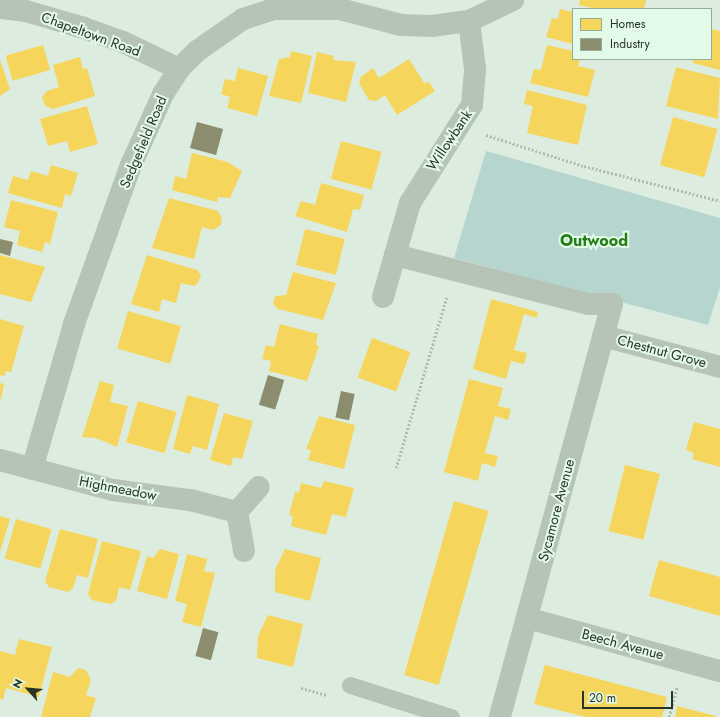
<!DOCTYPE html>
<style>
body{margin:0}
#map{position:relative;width:720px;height:717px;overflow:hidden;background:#dceddf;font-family:Jost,sans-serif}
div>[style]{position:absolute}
.green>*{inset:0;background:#b5d5ce}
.homes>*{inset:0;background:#f6d55c;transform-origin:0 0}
.industry>*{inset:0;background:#8c8c6e;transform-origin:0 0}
.path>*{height:2.5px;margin-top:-1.25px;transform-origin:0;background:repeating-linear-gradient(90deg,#afbdb0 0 2px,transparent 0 4px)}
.lane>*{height:17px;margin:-8.5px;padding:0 8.5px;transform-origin:8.5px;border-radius:8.5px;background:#b6c4b7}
.street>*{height:22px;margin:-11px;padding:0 11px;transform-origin:11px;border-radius:11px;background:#b6c4b7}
span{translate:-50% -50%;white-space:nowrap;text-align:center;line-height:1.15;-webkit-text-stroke:4px #e2fae7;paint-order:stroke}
.street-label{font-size:14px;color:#263525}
.quarter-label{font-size:16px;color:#247e17;font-weight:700}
.legend{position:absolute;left:572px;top:8px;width:140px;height:52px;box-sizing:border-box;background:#e2fae7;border:1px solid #97ab99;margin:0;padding:5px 7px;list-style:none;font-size:12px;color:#263525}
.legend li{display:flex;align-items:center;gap:8px;height:20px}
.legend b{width:20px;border:1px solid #97ab99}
.north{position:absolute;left:8px;top:669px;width:40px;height:40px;-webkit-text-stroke:3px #e2fae7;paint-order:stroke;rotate:297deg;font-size:11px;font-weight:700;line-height:16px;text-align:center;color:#263525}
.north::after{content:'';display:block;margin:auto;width:14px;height:18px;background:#263525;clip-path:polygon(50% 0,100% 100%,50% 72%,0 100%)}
.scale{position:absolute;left:582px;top:691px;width:91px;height:18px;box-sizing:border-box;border:2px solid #263525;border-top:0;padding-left:5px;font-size:12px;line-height:14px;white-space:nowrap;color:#263525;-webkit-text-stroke:3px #e2fae7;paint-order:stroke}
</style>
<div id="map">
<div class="green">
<div style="clip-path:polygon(486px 151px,720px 218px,720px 287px,708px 325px,454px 258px)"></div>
</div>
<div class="homes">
<div style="clip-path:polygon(580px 0,646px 0,644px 9px,596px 9px,579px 5px)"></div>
<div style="clip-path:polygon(560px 9px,573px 12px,573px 44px,546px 37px,552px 18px,558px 19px)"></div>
<div style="clip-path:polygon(711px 29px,720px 31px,720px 70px,693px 63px,694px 59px,711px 59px)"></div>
<div style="left:43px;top:45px;width:26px;height:39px;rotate:74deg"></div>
<div style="clip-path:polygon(547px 45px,573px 51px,573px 59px,580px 59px,578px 66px,595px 70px,588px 97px,530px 83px,534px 69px,541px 70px)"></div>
<div style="clip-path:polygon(291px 51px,312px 56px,301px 103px,269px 96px,279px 59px,290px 57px)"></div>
<div style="clip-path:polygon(317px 52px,334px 56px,333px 60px,356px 62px,346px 102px,308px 93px)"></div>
<div style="clip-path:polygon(80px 57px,83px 69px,87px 68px,95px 96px,53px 109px,45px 106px,42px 97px,47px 91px,59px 87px,53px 65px)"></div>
<div style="clip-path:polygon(409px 59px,425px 84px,428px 81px,435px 91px,397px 115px,385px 95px,376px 101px,369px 100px,359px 83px,361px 77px,373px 68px,379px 78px)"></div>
<div style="clip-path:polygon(0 60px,10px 89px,0 96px)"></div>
<div style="clip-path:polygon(676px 67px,720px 78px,718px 119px,666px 106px)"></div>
<div style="clip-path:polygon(238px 68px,268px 76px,257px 116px,227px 108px,230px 97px,221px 94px,225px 79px,235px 81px)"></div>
<div style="clip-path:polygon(527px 90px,587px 105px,578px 145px,527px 133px,533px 106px,524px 104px)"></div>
<div style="clip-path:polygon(87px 106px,98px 144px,70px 152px,67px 141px,48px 146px,40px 119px)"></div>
<div style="left:673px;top:117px;width:46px;height:50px;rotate:15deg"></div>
<div style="left:341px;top:141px;width:42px;height:39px;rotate:15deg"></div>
<div style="clip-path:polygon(192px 153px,228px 162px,242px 171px,230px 198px,218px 197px,217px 202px,172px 190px,175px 176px,186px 179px)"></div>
<div style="clip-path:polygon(51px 165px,78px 173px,71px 196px,65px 194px,62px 208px,8px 193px,13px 176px,28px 180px,31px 171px,48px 176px)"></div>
<div style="clip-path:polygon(321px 183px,364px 195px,360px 210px,353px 209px,347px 232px,295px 216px,301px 201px,315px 205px)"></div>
<div style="clip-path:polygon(169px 198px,218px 211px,222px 218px,221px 225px,213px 230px,202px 227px,194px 259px,152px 248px)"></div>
<div style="clip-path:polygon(11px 200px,58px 212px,50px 244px,45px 242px,42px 252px,17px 245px,20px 231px,4px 227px)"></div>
<div style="left:305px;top:229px;width:41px;height:37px;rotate:14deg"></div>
<div style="clip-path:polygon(0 255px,45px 267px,31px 302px,0 294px)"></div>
<div style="clip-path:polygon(147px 255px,197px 270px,201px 275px,198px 283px,194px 286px,181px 283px,176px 303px,162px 299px,159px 312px,131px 304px)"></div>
<div style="clip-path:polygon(293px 272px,336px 283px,323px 320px,278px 309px,273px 304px,275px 296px,286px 295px)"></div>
<div style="clip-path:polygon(491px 299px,538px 312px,537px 318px,524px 314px,514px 350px,527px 353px,524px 364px,511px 361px,506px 379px,473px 369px)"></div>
<div style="left:128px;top:311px;width:55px;height:39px;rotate:16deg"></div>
<div style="clip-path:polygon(0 319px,24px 326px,11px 372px,6px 371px,4px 376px,0 375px)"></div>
<div style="clip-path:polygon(280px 324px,318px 334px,316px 345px,319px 346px,307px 381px,269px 371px,271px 361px,262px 359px,266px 345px,274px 347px)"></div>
<div style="left:372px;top:338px;width:41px;height:42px;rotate:20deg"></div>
<div style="clip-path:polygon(469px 379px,503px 388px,498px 406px,511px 409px,508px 420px,495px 416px,485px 453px,498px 456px,495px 467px,482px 463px,478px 481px,444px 472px)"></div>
<div style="clip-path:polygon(100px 381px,114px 385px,110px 402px,128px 406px,117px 447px,96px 438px,82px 437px)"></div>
<div style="clip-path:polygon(0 383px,4px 384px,1px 399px,0 399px)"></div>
<div style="clip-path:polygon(187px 395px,219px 404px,207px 450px,193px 446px,190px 454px,173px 449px)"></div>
<div style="left:138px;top:401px;width:40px;height:43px;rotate:16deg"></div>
<div style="clip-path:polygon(224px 413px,253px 421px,242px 459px,233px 457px,231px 466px,210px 460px)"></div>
<div style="clip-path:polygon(319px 416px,355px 425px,344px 469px,308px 460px,311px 450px,306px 449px)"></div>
<div style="clip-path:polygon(694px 422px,720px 429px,720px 467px,692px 459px,694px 453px,686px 450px)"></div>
<div style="left:625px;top:465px;width:36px;height:68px;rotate:14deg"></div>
<div style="clip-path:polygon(324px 481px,354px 488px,346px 517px,332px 514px,326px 535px,291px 526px,293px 516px,289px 515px,295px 492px,299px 493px,301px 483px,321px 488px)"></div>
<div style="left:454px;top:501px;width:36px;height:181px;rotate:16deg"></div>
<div style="clip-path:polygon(0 516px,10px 519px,0 552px)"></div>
<div style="left:16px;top:519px;width:37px;height:41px;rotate:16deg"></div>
<div style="clip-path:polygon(60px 529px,98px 539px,88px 578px,77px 575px,73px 588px,68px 592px,49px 587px,45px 582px)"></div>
<div style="clip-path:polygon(102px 541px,141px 551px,130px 590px,119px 587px,116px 601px,110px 604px,92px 600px,88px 594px)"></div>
<div style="clip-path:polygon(160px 549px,179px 554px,167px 599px,137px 591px,147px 556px,153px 558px)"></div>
<div style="clip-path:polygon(285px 549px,321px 558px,310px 601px,275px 592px,275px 570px)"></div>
<div style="clip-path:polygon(187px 554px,207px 559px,204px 571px,215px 573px,201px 627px,182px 622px,187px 604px,175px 601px)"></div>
<div style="clip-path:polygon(659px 560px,720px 577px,720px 616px,649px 596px)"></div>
<div style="clip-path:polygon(268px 615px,303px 624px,293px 667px,257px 658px,258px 636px)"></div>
<div style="clip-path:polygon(19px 639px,52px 647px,39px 697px,6px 688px,3px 700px,0 699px,0 651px,15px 655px)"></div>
<div style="clip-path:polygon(545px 665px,667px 697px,662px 717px,586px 717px,534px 704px)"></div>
<div style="clip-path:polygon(78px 668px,86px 670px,91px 680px,86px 695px,96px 698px,90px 717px,41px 717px,53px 672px,70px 677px)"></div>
<div style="clip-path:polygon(677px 706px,716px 716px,716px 717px,675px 717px)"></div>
</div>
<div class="industry">
<div style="left:197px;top:122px;width:27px;height:27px;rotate:15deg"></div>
<div style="clip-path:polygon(0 239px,13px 242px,10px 256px,0 253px)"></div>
<div style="left:268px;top:375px;width:17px;height:31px;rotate:17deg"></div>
<div style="left:341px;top:391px;width:14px;height:27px;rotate:12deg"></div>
<div style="left:203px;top:628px;width:16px;height:29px;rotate:15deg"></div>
</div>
<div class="path">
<div style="left:486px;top:135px;width:103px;rotate:17.6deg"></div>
<div style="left:584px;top:166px;width:140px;rotate:14.4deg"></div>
<div style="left:396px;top:468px;width:179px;rotate:-73.5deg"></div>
<div style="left:301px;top:688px;width:28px;rotate:15deg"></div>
<div style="left:669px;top:717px;width:31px;rotate:-75deg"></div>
</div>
<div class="lane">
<div style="left:350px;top:685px;width:106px;rotate:17.6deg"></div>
</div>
<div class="street">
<div style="left:0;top:8px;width:26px;rotate:7deg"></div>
<div style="left:26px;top:11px;width:60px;rotate:16.3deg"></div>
<div style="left:84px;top:28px;width:41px;rotate:19.7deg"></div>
<div style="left:123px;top:42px;width:62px;rotate:25.7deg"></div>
<div style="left:395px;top:255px;width:200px;rotate:14.2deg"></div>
<div style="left:589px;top:304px;width:23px"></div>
<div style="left:612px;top:304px;width:428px;rotate:105.2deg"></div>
<div style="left:383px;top:297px;width:98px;rotate:-74deg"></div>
<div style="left:410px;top:203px;width:116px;rotate:-57.7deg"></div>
<div style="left:472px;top:105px;width:36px;rotate:-85deg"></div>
<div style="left:475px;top:69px;width:48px;rotate:-97.1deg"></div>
<div style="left:603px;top:336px;width:121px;rotate:14.8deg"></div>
<div style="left:0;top:460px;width:117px;rotate:14.9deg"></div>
<div style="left:113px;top:490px;width:78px;rotate:7.4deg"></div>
<div style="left:190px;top:500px;width:49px;rotate:14.3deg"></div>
<div style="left:32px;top:469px;width:151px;rotate:-73.8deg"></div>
<div style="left:74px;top:324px;width:169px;rotate:-70.3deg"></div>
<div style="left:131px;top:165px;width:78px;rotate:-65.7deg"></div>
<div style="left:163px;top:94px;width:30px;rotate:-57deg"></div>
<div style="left:179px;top:69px;width:25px;rotate:-45deg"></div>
<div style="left:197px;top:51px;width:56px;rotate:-34.8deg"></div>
<div style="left:243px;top:19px;width:33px;rotate:-18deg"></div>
<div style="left:274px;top:9px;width:66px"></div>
<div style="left:340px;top:9px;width:63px;rotate:14.7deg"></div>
<div style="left:401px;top:25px;width:31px;rotate:2deg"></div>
<div style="left:432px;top:26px;width:37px;rotate:-8deg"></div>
<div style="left:469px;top:21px;width:49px;rotate:-25.5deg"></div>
<div style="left:244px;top:551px;width:40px;rotate:-100deg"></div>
<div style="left:237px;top:512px;width:33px;rotate:-49deg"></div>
<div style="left:527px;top:618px;width:200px;rotate:15.4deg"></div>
</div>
<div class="street-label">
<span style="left:91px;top:34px;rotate:20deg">Chapeltown Road</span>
<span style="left:449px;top:140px;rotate:-56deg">Willowbank</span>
<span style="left:143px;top:142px;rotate:-67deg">Sedgefield Road</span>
<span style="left:662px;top:351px;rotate:15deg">Chestnut Grove</span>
<span style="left:118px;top:488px;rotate:11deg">Highmeadow</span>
<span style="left:556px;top:510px;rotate:-75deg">Sycamore Avenue</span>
<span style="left:623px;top:644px;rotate:15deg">Beech Avenue</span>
</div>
<div class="quarter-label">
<span style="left:594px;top:241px">Outwood</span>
</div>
<ul class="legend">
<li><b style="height:11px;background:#f6d55c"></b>Homes</li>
<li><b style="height:11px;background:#8c8c6e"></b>Industry</li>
</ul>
<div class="north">N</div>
<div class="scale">20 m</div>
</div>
